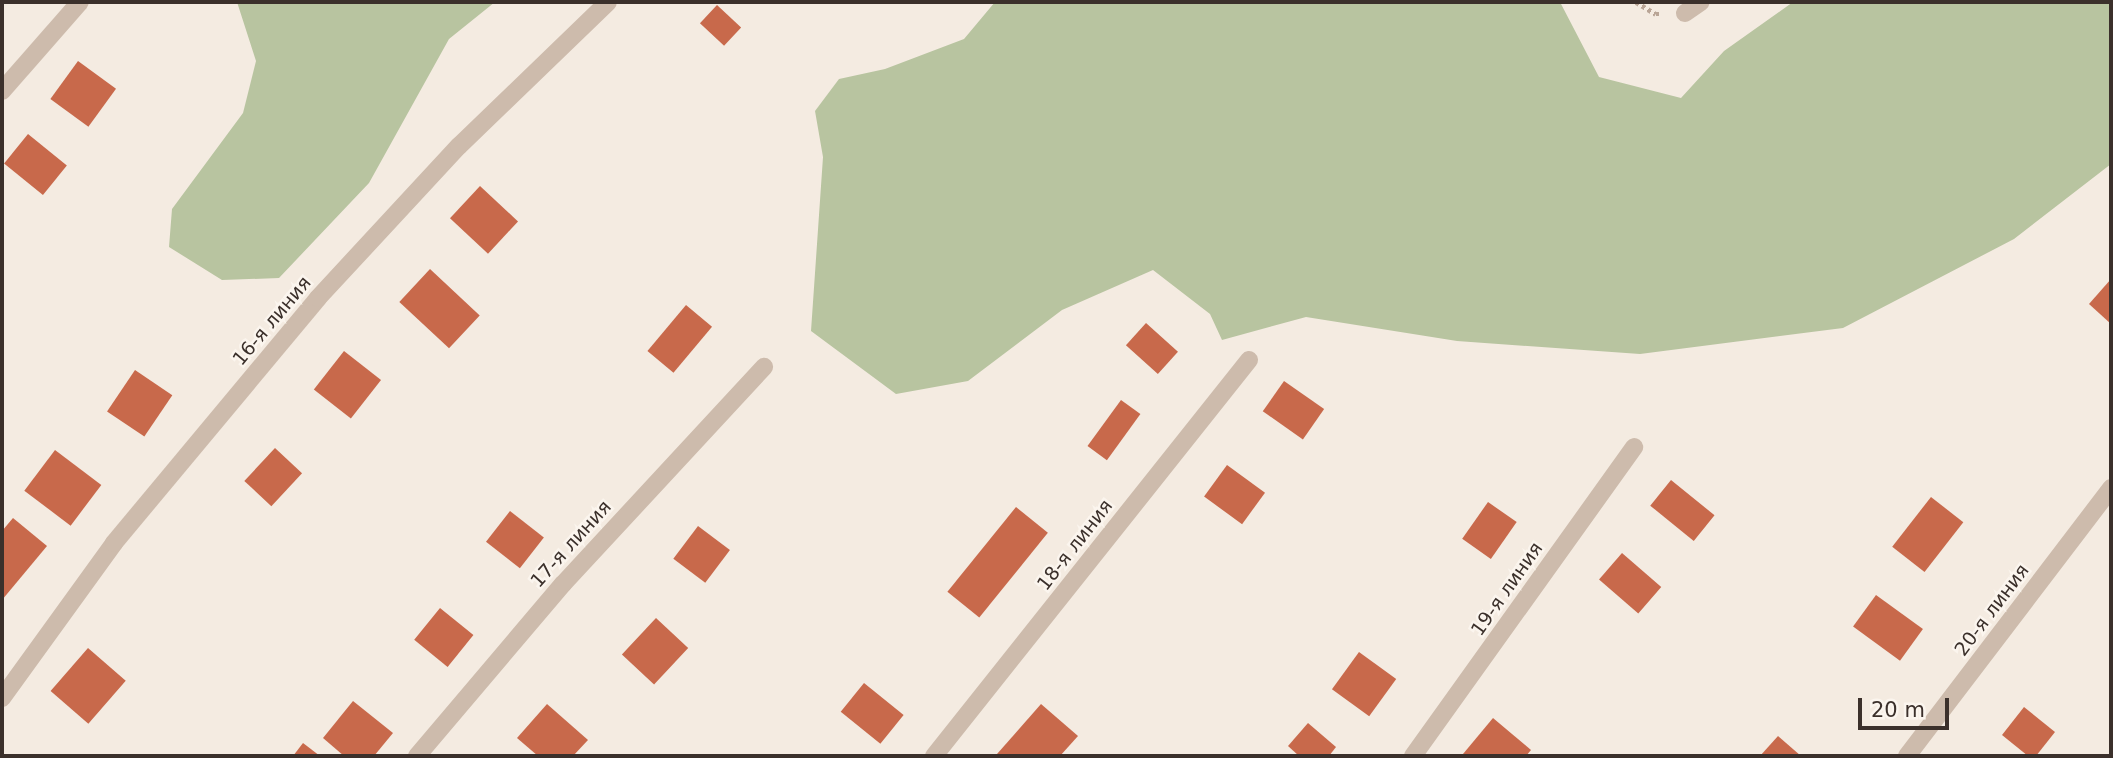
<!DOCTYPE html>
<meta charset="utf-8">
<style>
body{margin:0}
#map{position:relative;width:2113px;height:758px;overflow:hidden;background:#f4ebe1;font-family:"DejaVu Sans",sans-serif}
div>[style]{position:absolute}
.green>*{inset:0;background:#b8c4a0}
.building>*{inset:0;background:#c8694b;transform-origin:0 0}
.path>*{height:4.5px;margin-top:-2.25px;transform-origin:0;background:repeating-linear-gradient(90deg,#b9a596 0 3.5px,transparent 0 7px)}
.minor>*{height:18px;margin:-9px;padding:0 9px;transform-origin:9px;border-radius:9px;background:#cdbbac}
span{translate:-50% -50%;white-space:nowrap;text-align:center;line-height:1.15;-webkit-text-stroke:5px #fbf5ee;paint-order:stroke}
.street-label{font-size:19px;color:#3b302b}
.frame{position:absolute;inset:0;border:4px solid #3b302b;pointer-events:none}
.scale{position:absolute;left:1858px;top:698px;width:91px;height:32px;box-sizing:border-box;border:4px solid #3b302b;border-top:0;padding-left:9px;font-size:21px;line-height:24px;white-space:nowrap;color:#3b302b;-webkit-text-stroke:5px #fbf5ee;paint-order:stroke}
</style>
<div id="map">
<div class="green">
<div style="clip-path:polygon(237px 2px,495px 2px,449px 39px,369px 183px,279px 278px,222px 280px,169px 247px,172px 209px,243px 113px,256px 61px)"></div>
<div style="clip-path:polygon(995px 2px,1560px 2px,1599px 77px,1681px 98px,1724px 51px,1793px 2px,2111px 2px,2111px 164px,2014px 239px,1843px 328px,1640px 354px,1457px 341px,1306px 317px,1222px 340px,1210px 314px,1153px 270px,1062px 310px,968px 381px,896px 394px,811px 331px,823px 157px,815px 111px,839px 79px,885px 69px,964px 39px)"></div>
</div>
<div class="building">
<div style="left:717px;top:5px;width:33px;height:25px;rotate:43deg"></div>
<div style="left:78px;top:61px;width:47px;height:47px;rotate:36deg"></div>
<div style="left:28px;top:134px;width:50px;height:38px;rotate:39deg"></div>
<div style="left:480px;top:186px;width:52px;height:44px;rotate:43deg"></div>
<div style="left:430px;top:269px;width:68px;height:45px;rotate:43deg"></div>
<div style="clip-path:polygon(2111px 279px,2111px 324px,2089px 304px)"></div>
<div style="left:686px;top:305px;width:34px;height:60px;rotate:40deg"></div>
<div style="left:1146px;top:323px;width:43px;height:30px;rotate:42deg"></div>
<div style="left:344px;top:351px;width:47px;height:49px;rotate:38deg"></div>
<div style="left:135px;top:370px;width:45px;height:50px;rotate:34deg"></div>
<div style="left:1284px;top:381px;width:49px;height:37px;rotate:35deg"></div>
<div style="left:1121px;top:400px;width:24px;height:57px;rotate:36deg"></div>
<div style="left:275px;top:448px;width:37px;height:45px;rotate:43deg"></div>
<div style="left:55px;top:450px;width:58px;height:51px;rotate:37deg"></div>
<div style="left:1227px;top:465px;width:47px;height:39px;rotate:36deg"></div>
<div style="left:1671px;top:480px;width:56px;height:33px;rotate:39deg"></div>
<div style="left:1931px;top:497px;width:41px;height:63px;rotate:38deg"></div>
<div style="left:1488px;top:502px;width:35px;height:45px;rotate:35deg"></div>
<div style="left:1016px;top:507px;width:41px;height:109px;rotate:39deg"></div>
<div style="left:510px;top:511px;width:43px;height:39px;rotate:38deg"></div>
<div style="clip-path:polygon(13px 518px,47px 546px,2px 600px,2px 531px)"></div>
<div style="left:698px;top:526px;width:40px;height:41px;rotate:37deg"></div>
<div style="left:1622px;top:553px;width:52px;height:35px;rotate:41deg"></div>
<div style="left:1876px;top:595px;width:58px;height:39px;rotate:36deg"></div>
<div style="left:440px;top:608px;width:43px;height:41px;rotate:39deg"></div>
<div style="left:656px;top:618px;width:44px;height:50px;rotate:43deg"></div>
<div style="left:88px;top:648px;width:50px;height:57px;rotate:41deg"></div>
<div style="left:1359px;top:652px;width:46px;height:46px;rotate:36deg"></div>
<div style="left:864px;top:683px;width:51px;height:37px;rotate:39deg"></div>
<div style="clip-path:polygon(353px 701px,393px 733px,374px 756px,344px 756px,323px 738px)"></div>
<div style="clip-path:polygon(547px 704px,588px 740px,573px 756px,538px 756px,517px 738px)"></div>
<div style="clip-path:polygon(1041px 704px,1078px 736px,1060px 756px,1000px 756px,997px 754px)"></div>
<div style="clip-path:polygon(2024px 707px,2055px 732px,2036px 756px,2028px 756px,2002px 735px)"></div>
<div style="clip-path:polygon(1493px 718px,1531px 750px,1526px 756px,1463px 754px)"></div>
<div style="clip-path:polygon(1308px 723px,1336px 747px,1329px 756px,1299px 756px,1288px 746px)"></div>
<div style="clip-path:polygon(1778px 736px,1801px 756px,1760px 756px)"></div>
<div style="clip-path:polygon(303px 743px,320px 756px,293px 756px)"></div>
</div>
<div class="path">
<div style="left:1636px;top:2px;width:23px;rotate:31deg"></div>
<div style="left:1656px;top:14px;width:7px"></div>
</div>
<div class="minor">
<div style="left:1685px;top:13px;width:19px;rotate:-35deg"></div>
<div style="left:2px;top:91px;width:118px;rotate:-48.8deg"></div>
<div style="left:2px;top:698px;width:191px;rotate:-54.1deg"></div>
<div style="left:114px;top:543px;width:319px;rotate:-50.2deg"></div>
<div style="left:318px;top:298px;width:207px;rotate:-47.2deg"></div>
<div style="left:459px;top:146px;width:207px;rotate:-44deg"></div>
<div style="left:417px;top:756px;width:226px;rotate:-49.7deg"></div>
<div style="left:563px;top:584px;width:296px;rotate:-47.2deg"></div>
<div style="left:934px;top:756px;width:506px;rotate:-51.5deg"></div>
<div style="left:1413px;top:756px;width:380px;rotate:-54.4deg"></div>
<div style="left:1907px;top:756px;width:337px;rotate:-52.7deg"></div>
</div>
<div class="street-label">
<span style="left:272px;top:321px;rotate:-50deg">16-я линия</span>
<span style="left:571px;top:544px;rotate:-48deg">17-я линия</span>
<span style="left:1075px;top:545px;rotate:-52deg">18-я линия</span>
<span style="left:1507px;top:589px;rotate:-55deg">19-я линия</span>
<span style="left:1992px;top:610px;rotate:-53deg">20-я линия</span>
</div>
<div class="frame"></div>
<div class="scale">20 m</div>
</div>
